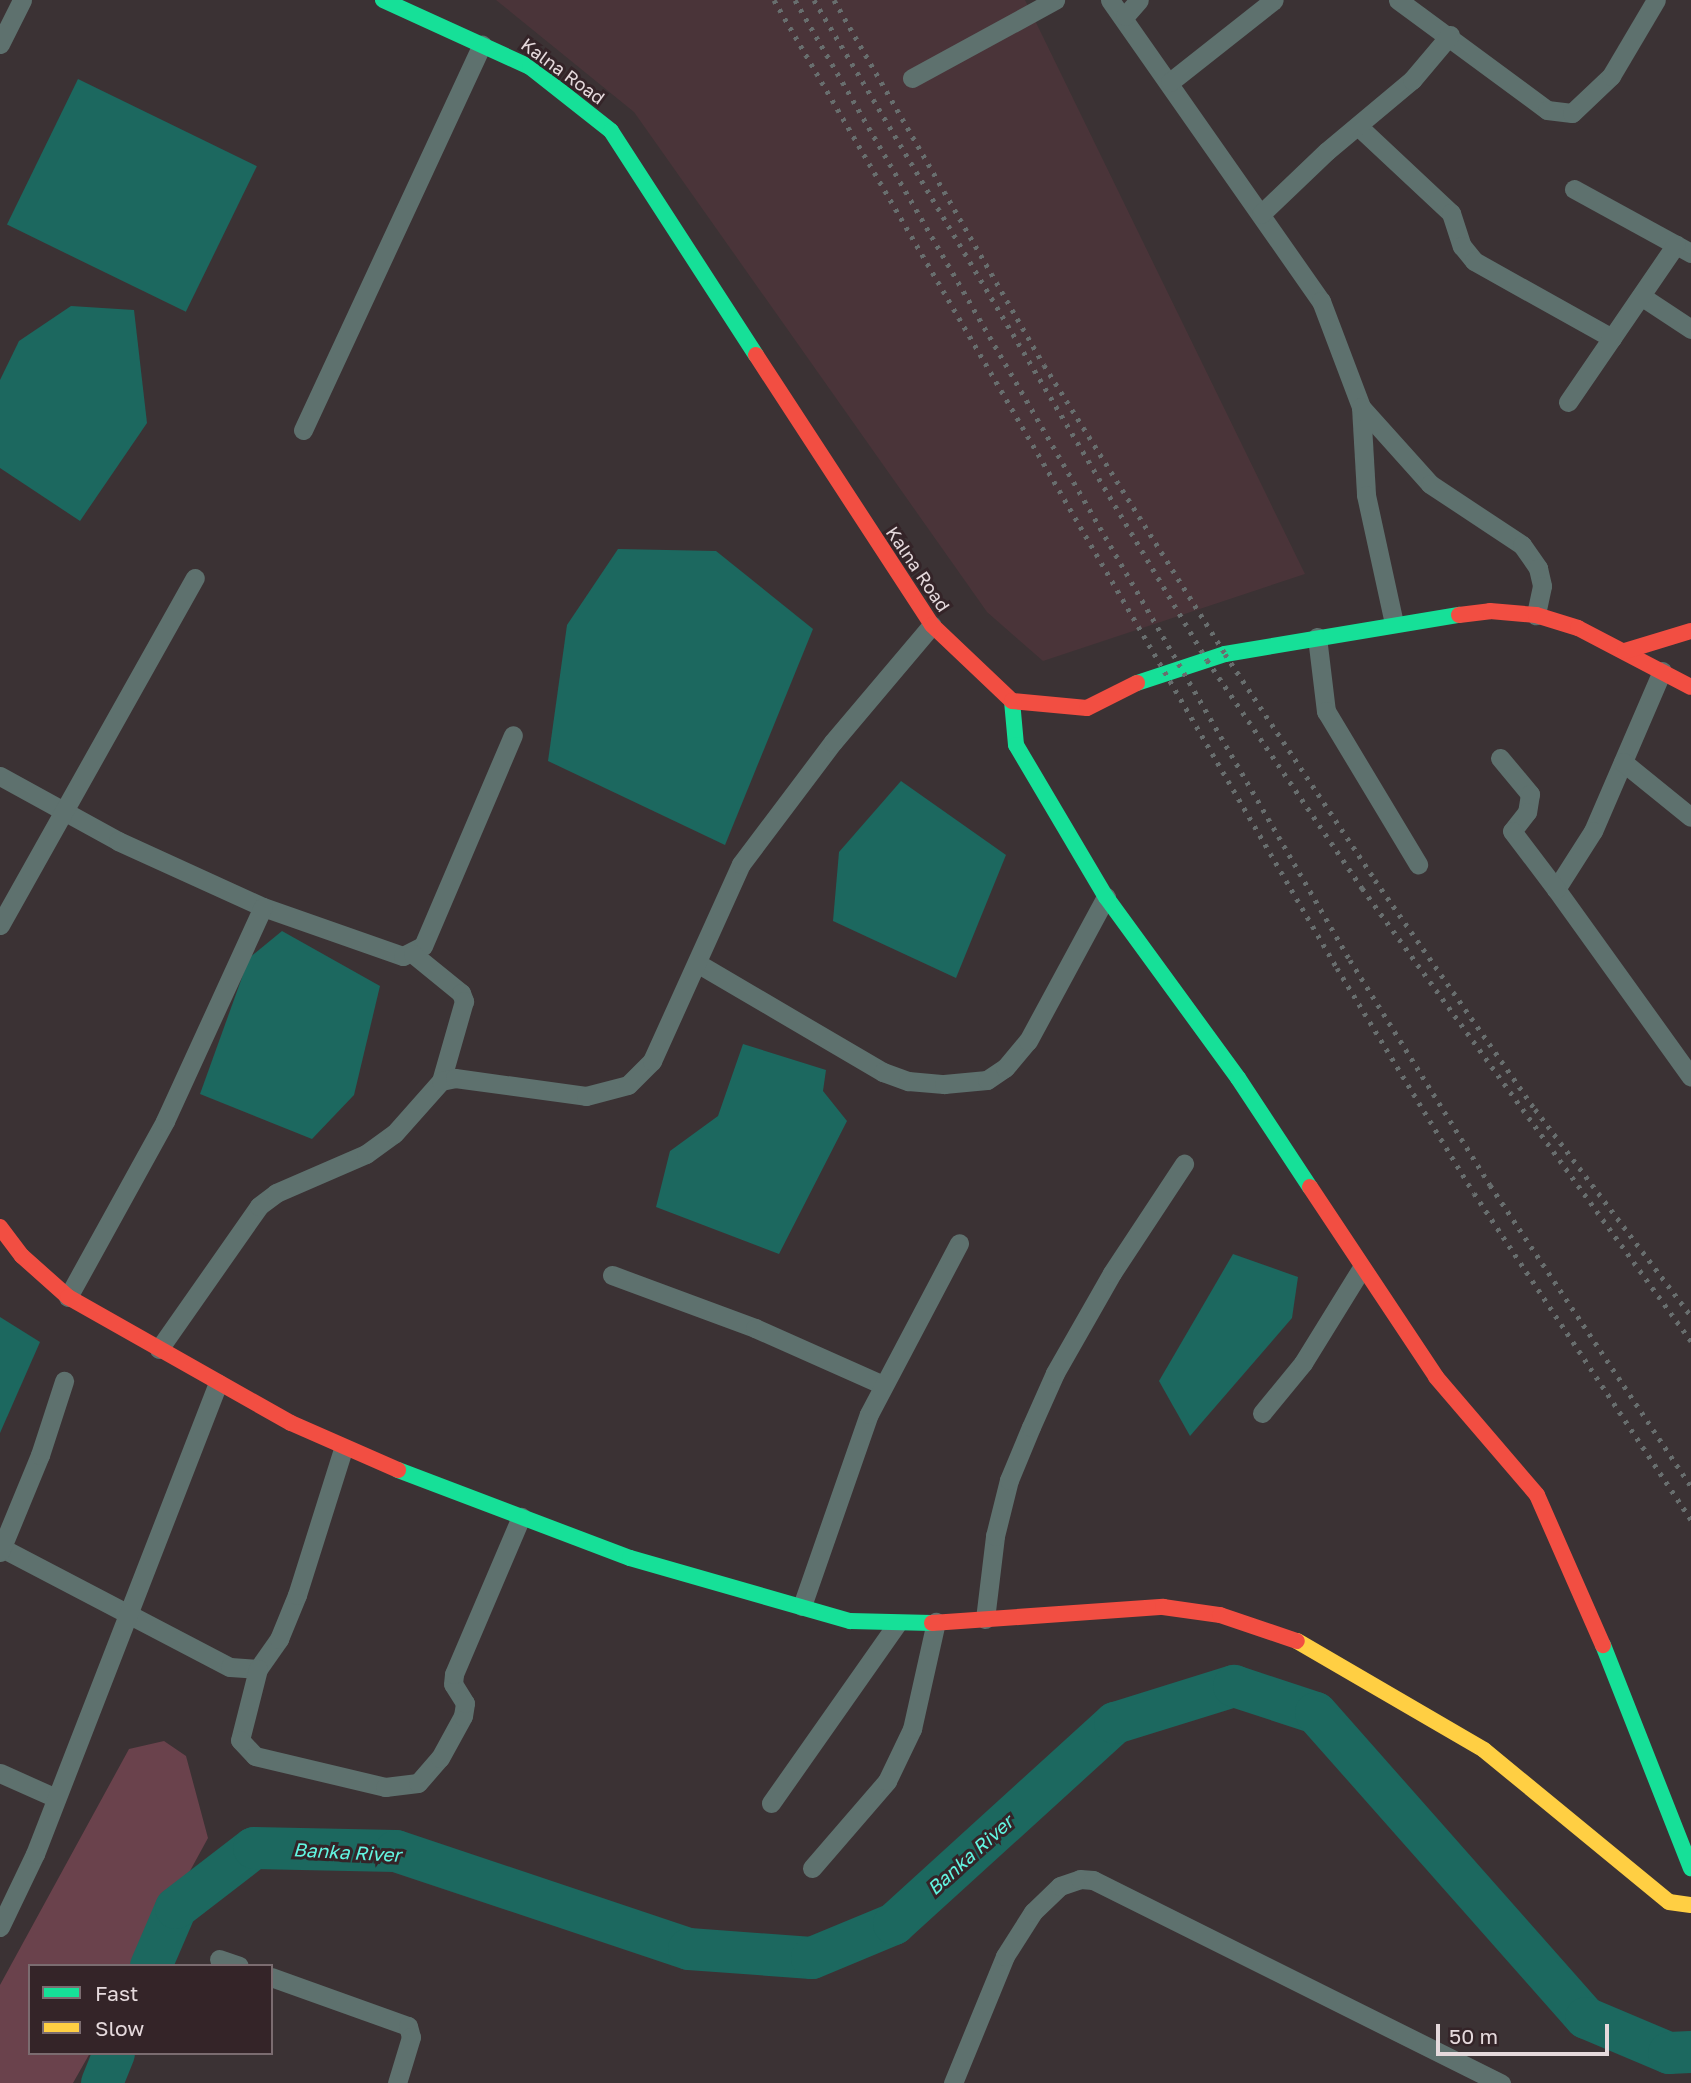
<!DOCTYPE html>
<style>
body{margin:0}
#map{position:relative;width:1691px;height:2083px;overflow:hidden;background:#3b3234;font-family:"Golos Text",sans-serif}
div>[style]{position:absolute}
.built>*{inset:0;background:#4a3439}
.green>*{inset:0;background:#6a424c}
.water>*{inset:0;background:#1c685f;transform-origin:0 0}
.river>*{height:42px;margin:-21px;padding:0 21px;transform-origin:21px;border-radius:21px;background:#1c685f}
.street>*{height:19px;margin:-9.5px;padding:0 9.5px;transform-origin:9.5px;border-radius:9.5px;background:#5e716e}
.fast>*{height:16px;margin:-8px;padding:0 8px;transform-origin:8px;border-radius:8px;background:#16e098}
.slow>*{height:16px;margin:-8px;padding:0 8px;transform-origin:8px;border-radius:8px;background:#ffcf43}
.jam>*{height:16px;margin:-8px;padding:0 8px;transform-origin:8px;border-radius:8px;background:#f24e42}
.rail>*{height:5px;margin-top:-2.5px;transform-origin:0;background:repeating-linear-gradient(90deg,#686e6e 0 3.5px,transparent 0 10.5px)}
span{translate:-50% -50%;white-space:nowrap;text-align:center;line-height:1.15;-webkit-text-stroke:6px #342428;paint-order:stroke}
.street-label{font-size:18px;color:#e5d9dc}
.water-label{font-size:19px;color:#62f5e1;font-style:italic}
.legend{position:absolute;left:28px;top:1964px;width:245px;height:91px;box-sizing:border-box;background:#342428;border:2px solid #7b6c70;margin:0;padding:9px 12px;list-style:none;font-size:21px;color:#e5d9dc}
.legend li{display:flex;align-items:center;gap:14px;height:35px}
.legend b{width:35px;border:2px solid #7b6c70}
.scale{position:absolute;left:1436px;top:2024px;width:173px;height:32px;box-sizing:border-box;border:4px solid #e5d9dc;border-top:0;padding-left:9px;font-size:21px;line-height:24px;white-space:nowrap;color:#e5d9dc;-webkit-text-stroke:5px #342428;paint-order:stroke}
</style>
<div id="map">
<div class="built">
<div style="clip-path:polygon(496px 0,1025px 0,1305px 574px,1043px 661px,987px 612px,634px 112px)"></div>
</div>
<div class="green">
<div style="clip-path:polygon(164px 1741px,186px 1756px,208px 1838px,138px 1966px,30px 1966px,30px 2053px,90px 2053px,73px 2083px,0 2083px,0 1985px,129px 1749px)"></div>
</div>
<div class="water">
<div style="left:78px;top:79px;width:199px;height:162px;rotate:26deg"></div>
<div style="clip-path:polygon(71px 306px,134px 310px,147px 423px,80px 521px,0 468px,0 380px,19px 341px)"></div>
<div style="clip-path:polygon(618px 549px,716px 551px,813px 629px,725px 845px,548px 761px,567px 625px)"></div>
<div style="clip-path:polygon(901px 781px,1006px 855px,956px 978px,833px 921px,839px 852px)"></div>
<div style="clip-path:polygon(282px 931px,380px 986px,354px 1095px,312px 1139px,200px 1094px,249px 958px)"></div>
<div style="clip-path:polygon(743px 1044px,826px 1070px,823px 1091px,847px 1121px,779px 1254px,656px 1207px,670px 1151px,718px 1116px)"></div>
<div style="clip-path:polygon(1233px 1254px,1298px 1277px,1292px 1318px,1190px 1436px,1159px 1381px)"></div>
<div style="clip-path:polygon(0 1317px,40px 1342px,0 1433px)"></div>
</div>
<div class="river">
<div style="left:151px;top:1966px;width:63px;rotate:-66.7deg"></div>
<div style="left:176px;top:1908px;width:98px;rotate:-37.6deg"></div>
<div style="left:254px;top:1848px;width:142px;rotate:1.2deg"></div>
<div style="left:396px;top:1851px;width:309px;rotate:18.5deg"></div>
<div style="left:689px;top:1949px;width:123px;rotate:4.2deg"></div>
<div style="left:812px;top:1958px;width:89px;rotate:-22.5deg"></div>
<div style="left:894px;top:1924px;width:299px;rotate:-42.3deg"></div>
<div style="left:1115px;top:1723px;width:125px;rotate:-17.3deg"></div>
<div style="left:1234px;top:1686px;width:86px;rotate:18.2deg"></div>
<div style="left:1316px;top:1713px;width:407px;rotate:48.5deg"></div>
<div style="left:1586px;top:2018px;width:90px;rotate:22.9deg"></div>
<div style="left:1669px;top:2053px;width:22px;rotate:-3deg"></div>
<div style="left:102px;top:2083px;width:32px;rotate:-68deg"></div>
</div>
<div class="street">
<div style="left:1110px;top:0;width:368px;rotate:55deg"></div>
<div style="left:1321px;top:301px;width:113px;rotate:69.3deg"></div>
<div style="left:1361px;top:407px;width:88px;rotate:86.7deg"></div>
<div style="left:1366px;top:495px;width:131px;rotate:77.7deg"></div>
<div style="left:1398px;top:0;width:185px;rotate:36.4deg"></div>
<div style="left:1547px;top:110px;width:25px;rotate:7deg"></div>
<div style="left:1572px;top:113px;width:54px;rotate:-43.5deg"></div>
<div style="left:1611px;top:76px;width:88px;rotate:-59.4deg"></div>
<div style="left:1125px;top:16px;width:21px;rotate:-49deg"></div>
<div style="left:0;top:44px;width:49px;rotate:-63.4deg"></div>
<div style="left:912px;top:78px;width:163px;rotate:-28.6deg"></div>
<div style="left:1170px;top:82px;width:132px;rotate:-38.3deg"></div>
<div style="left:1359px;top:127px;width:126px;rotate:43.1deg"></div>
<div style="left:1451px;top:213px;width:35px;rotate:72deg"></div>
<div style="left:1462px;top:246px;width:19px;rotate:51deg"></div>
<div style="left:1474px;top:261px;width:158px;rotate:29.2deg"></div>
<div style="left:1574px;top:189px;width:133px;rotate:28.7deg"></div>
<div style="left:1261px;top:214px;width:91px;rotate:-43.7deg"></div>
<div style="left:1327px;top:151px;width:111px;rotate:-39.9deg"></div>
<div style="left:1412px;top:80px;width:59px;rotate:-49.8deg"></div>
<div style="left:1641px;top:296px;width:60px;rotate:33.4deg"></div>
<div style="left:1568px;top:402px;width:191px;rotate:-55.6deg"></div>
<div style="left:1361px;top:407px;width:103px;rotate:48.1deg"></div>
<div style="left:1430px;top:484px;width:110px;rotate:33.5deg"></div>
<div style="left:1522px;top:545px;width:28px;rotate:55deg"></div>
<div style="left:1538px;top:568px;width:18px;rotate:77deg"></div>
<div style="left:1542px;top:586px;width:30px;rotate:102deg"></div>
<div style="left:303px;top:430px;width:425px;rotate:-65.1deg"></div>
<div style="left:1317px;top:637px;width:75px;rotate:83.1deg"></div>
<div style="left:1326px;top:711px;width:179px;rotate:59deg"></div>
<div style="left:1662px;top:671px;width:174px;rotate:113.3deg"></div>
<div style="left:1593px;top:831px;width:69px;rotate:122.5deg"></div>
<div style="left:1556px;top:889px;width:231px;rotate:54.3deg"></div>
<div style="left:1500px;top:758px;width:47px;rotate:50.2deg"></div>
<div style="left:1530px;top:794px;width:18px;rotate:99deg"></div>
<div style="left:1527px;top:812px;width:24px;rotate:128deg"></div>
<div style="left:1512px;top:831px;width:73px;rotate:52.8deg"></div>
<div style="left:1623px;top:762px;width:87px;rotate:39deg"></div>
<div style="left:0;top:776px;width:135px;rotate:28.8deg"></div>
<div style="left:118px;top:841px;width:159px;rotate:24.5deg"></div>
<div style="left:263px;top:907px;width:148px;rotate:19.3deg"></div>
<div style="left:403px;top:956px;width:22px;rotate:-27deg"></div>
<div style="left:423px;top:946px;width:229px;rotate:-66.9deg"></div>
<div style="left:0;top:925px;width:398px;rotate:-60.7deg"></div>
<div style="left:413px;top:954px;width:62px;rotate:39.1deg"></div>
<div style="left:461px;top:993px;width:9px;rotate:69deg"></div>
<div style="left:464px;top:1001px;width:83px;rotate:106deg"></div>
<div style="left:697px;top:963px;width:216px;rotate:30.4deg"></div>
<div style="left:883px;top:1072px;width:27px;rotate:20deg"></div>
<div style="left:908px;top:1081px;width:36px;rotate:5deg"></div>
<div style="left:944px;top:1084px;width:43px;rotate:-5.3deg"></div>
<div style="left:987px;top:1080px;width:22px;rotate:-34deg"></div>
<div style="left:1005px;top:1068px;width:35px;rotate:-50deg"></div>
<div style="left:1028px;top:1041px;width:164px;rotate:-61.6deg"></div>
<div style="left:612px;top:1275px;width:153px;rotate:20.3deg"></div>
<div style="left:755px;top:1328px;width:140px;rotate:24deg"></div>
<div style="left:68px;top:1297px;width:201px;rotate:-61.1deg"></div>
<div style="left:165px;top:1121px;width:235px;rotate:-65.4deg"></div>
<div style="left:159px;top:1349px;width:174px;rotate:-55deg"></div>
<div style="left:259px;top:1206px;width:21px;rotate:-37deg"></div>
<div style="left:276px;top:1193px;width:98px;rotate:-23.4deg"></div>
<div style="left:366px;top:1154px;width:34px;rotate:-36deg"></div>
<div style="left:394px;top:1134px;width:71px;rotate:-48.4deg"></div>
<div style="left:441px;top:1081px;width:14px;rotate:-12deg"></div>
<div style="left:455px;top:1078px;width:132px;rotate:7.8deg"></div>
<div style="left:586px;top:1096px;width:43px;rotate:-14.7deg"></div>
<div style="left:628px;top:1085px;width:34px;rotate:-45deg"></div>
<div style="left:652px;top:1061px;width:216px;rotate:-65.7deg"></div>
<div style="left:741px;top:864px;width:153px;rotate:-53deg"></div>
<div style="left:833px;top:742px;width:153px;rotate:-49.8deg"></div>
<div style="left:1262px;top:1413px;width:65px;rotate:-50.6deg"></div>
<div style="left:1303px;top:1363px;width:110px;rotate:-58.3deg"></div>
<div style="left:0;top:1547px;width:259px;rotate:27.6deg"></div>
<div style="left:230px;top:1667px;width:28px;rotate:4deg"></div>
<div style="left:258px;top:1669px;width:37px;rotate:-55deg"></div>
<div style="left:279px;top:1639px;width:48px;rotate:-67.8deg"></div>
<div style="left:297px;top:1595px;width:153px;rotate:-72.5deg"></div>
<div style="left:0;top:1552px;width:105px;rotate:-67.6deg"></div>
<div style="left:40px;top:1455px;width:78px;rotate:-72deg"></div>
<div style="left:802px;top:1606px;width:203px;rotate:-70.8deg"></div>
<div style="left:869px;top:1414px;width:193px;rotate:-62.2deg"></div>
<div style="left:985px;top:1619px;width:84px;rotate:-83.1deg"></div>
<div style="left:995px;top:1536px;width:58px;rotate:-76deg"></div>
<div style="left:1009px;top:1480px;width:57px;rotate:-67.5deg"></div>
<div style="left:1031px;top:1427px;width:59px;rotate:-66deg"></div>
<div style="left:1055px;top:1373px;width:115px;rotate:-60.3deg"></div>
<div style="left:1112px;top:1273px;width:131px;rotate:-56.6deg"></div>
<div style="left:258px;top:1669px;width:73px;rotate:104.2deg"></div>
<div style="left:240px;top:1740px;width:22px;rotate:47deg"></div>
<div style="left:255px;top:1756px;width:134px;rotate:13.4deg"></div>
<div style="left:385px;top:1787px;width:33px;rotate:-7deg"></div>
<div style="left:418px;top:1783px;width:33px;rotate:-49deg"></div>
<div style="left:440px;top:1758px;width:48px;rotate:-61.3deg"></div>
<div style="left:463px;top:1716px;width:13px;rotate:-81deg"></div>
<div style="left:465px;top:1703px;width:22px;rotate:-122deg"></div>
<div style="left:453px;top:1684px;width:10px;rotate:-84deg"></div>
<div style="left:454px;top:1674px;width:171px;rotate:-66.9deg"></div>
<div style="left:0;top:1773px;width:61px;rotate:24.1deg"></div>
<div style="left:771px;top:1803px;width:218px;rotate:-54.9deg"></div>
<div style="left:812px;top:1868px;width:115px;rotate:-49.2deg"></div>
<div style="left:887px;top:1781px;width:58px;rotate:-64.3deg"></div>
<div style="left:912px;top:1729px;width:110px;rotate:-77.4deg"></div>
<div style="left:0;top:1927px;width:81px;rotate:-64.4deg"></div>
<div style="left:35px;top:1854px;width:505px;rotate:-68.77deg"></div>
<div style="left:219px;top:1959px;width:21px;rotate:19deg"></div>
<div style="left:271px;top:1977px;width:145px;rotate:19.7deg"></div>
<div style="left:408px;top:2026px;width:11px;rotate:75deg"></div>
<div style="left:411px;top:2037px;width:48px;rotate:106.9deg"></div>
<div style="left:953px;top:2083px;width:137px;rotate:-67.7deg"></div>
<div style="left:1005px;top:1956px;width:52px;rotate:-57.5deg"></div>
<div style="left:1033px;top:1912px;width:37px;rotate:-44deg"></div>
<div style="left:1060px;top:1886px;width:21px;rotate:-19deg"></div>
<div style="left:1080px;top:1879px;width:13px;rotate:4deg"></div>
<div style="left:1093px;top:1880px;width:456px;rotate:26.5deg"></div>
</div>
<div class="fast">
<div style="left:383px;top:0;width:162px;rotate:24.5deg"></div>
<div style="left:530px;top:67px;width:103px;rotate:38.3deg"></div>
<div style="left:611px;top:131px;width:267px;rotate:57.1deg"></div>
<div style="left:1137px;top:683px;width:93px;rotate:-18.2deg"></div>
<div style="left:1225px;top:654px;width:237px;rotate:-9.5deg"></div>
<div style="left:1012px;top:701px;width:44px;rotate:84.8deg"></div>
<div style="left:1016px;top:745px;width:177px;rotate:59.4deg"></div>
<div style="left:1106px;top:897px;width:224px;rotate:53.9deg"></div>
<div style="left:1238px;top:1078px;width:131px;rotate:56.6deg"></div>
<div style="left:398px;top:1470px;width:248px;rotate:20.8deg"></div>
<div style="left:630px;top:1558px;width:229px;rotate:16deg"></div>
<div style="left:850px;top:1621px;width:82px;rotate:1.4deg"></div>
<div style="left:1603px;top:1645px;width:240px;rotate:68.5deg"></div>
</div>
<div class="slow">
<div style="left:1297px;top:1641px;width:216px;rotate:30.2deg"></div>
<div style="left:1484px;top:1750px;width:239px;rotate:39.4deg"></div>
<div style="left:1669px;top:1902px;width:22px;rotate:8deg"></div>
</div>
<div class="jam">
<div style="left:756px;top:355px;width:322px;rotate:56.9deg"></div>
<div style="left:932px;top:625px;width:110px;rotate:43.5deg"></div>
<div style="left:1012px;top:701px;width:75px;rotate:5.3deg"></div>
<div style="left:1087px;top:708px;width:56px;rotate:-26.6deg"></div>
<div style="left:1459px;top:615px;width:31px;rotate:-7deg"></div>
<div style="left:1490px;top:611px;width:46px;rotate:5deg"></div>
<div style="left:1536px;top:615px;width:44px;rotate:17.2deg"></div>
<div style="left:1578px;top:628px;width:127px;rotate:27.6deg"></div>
<div style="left:1625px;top:651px;width:69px;rotate:-16.9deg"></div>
<div style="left:1310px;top:1187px;width:228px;rotate:56.4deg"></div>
<div style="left:1436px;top:1377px;width:155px;rotate:49.4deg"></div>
<div style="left:1537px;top:1495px;width:164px;rotate:66.3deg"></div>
<div style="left:0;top:1227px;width:36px;rotate:53deg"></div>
<div style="left:22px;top:1256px;width:62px;rotate:41.7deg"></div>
<div style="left:68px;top:1297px;width:256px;rotate:29.5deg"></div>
<div style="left:291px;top:1423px;width:117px;rotate:23.7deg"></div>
<div style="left:932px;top:1623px;width:232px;rotate:-4deg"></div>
<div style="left:1163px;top:1607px;width:58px;rotate:8deg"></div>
<div style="left:1220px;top:1615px;width:81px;rotate:18.7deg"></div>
</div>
<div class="rail">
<div style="left:774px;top:0;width:1120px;rotate:59.82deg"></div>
<div style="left:1337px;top:968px;width:263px;rotate:58.7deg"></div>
<div style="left:1474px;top:1193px;width:392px;rotate:56.4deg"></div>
<div style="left:795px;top:0;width:1109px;rotate:59.97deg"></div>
<div style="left:1350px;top:960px;width:265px;rotate:58.1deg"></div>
<div style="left:1490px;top:1185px;width:362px;rotate:56.3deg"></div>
<div style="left:814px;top:0;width:768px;rotate:59.23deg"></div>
<div style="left:1207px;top:660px;width:276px;rotate:55.8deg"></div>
<div style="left:1362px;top:888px;width:560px;rotate:54.01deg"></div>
<div style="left:834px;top:0;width:421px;rotate:60.1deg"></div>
<div style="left:1044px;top:365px;width:341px;rotate:57.9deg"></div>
<div style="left:1225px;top:654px;width:271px;rotate:56.4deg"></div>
<div style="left:1375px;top:880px;width:279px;rotate:55.1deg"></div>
<div style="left:1535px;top:1109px;width:259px;rotate:53deg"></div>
</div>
<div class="street-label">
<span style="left:563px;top:71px;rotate:36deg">Kalna Road</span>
<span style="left:918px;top:569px;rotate:56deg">Kalna Road</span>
</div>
<div class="water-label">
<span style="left:347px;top:1852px;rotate:3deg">Banka River</span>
<span style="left:970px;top:1855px;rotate:-42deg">Banka River</span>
</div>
<ul class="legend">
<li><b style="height:9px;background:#16e098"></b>Fast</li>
<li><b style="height:9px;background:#ffcf43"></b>Slow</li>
</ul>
<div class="scale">50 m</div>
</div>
